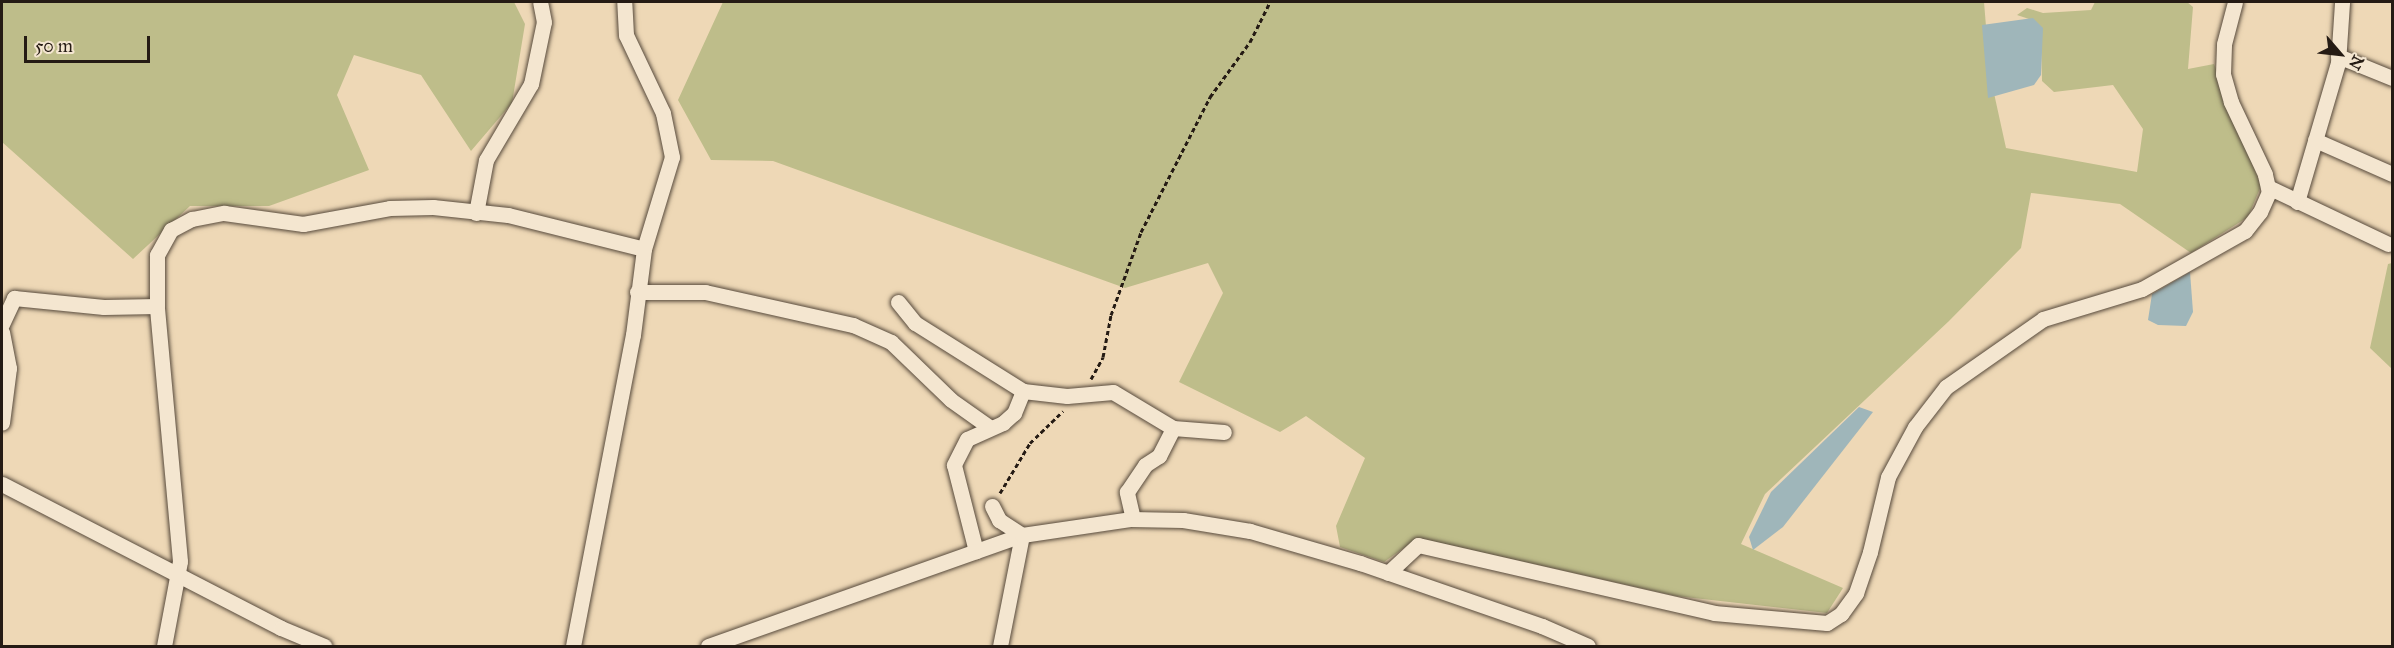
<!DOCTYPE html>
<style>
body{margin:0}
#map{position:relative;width:2394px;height:648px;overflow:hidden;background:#eed8b6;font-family:"IM FELL Great Primer",serif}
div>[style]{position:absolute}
.green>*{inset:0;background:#bebd8a}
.water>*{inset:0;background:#9fb6ba}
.path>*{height:3px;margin-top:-1.5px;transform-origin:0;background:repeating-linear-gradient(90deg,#251b14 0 4.5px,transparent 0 7.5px)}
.roads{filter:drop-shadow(0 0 2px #574a3c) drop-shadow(0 0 2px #574a3c)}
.street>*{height:15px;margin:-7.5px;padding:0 7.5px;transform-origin:7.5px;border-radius:7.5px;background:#f4e6d0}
span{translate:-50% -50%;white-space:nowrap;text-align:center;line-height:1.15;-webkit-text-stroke:4.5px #f4e6d0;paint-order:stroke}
.frame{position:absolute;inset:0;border:3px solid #251b14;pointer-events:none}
.north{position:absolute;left:2310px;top:24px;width:60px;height:60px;-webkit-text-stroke:4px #f4e6d0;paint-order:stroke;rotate:118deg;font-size:16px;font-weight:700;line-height:24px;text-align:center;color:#251b14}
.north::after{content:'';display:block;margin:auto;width:21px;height:27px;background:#251b14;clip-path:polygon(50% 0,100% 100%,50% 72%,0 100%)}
.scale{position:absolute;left:24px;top:36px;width:126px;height:27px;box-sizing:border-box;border:3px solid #251b14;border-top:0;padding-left:8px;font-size:18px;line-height:21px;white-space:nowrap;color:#251b14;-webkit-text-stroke:4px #f4e6d0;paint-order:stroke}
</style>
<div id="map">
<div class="green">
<div style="clip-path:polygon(2px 2px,514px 2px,525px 24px,512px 103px,471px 151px,421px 75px,354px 55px,337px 95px,369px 170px,269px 206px,190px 206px,133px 259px,2px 142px)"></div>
<div style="clip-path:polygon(723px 2px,1984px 2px,1990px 75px,2006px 148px,2137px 172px,2143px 129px,2113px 85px,2054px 92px,2042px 81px,2041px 29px,2032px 20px,2017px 15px,2027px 8px,2043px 13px,2091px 10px,2095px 2px,2187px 2px,2193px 7px,2188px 69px,2214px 64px,2261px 186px,2248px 217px,2191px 253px,2120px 204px,2031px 193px,2021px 248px,1949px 321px,1765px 494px,1741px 544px,1843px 588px,1827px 613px,1676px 596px,1418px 538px,1384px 562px,1340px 547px,1336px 526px,1365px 458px,1306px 416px,1280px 432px,1179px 382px,1223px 293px,1208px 263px,1125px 288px,773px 161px,711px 160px,678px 100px)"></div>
<div style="clip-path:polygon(2392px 263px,2392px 369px,2370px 348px,2388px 264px)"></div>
</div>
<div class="water">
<div style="clip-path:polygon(2033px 18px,2043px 28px,2041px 75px,2034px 85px,1988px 98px,1982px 25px)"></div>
<div style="clip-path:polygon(2190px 272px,2193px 312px,2186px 326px,2158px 325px,2148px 320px,2152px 294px)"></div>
<div style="clip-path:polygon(1859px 407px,1873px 412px,1783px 527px,1753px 550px,1749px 537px,1771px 492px)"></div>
</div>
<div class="path">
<div style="left:1091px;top:379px;width:25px;rotate:-61deg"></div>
<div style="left:1103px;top:357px;width:43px;rotate:-79.2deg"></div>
<div style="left:1111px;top:315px;width:88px;rotate:-70.1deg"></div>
<div style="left:1141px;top:232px;width:152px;rotate:-62.9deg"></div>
<div style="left:1210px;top:97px;width:68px;rotate:-54deg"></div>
<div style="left:1250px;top:42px;width:45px;rotate:-63.4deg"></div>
<div style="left:1000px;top:493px;width:58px;rotate:-59deg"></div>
<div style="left:1030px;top:443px;width:46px;rotate:-44.1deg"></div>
</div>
<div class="roads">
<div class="street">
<div style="left:2338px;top:56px;width:58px;rotate:22.2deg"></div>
<div style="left:2315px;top:140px;width:84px;rotate:23.8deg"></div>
<div style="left:2268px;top:187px;width:133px;rotate:25.4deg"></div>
<div style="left:2297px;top:202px;width:145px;rotate:-73.6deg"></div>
<div style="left:2338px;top:63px;width:61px;rotate:-86.2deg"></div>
<div style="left:476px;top:213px;width:54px;rotate:-79.3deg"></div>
<div style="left:486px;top:160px;width:88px;rotate:-59.4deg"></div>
<div style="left:531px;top:84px;width:63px;rotate:-78.2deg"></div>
<div style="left:544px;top:22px;width:20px;rotate:-101deg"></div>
<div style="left:637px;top:292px;width:68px"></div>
<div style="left:705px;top:292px;width:152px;rotate:12.6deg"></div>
<div style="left:853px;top:325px;width:42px;rotate:24.1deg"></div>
<div style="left:891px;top:342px;width:83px;rotate:44deg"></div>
<div style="left:951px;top:400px;width:47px;rotate:35.4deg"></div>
<div style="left:898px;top:302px;width:27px;rotate:51deg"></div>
<div style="left:915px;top:323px;width:128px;rotate:32.2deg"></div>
<div style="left:1023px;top:391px;width:24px;rotate:112deg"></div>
<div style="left:1014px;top:413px;width:15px;rotate:138deg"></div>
<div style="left:1003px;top:423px;width:39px;rotate:156deg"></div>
<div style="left:967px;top:439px;width:29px;rotate:117deg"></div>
<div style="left:954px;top:465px;width:89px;rotate:75.7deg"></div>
<div style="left:2px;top:324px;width:29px;rotate:-65deg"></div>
<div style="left:14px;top:298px;width:90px;rotate:5.7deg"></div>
<div style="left:104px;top:307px;width:53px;rotate:-1.1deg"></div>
<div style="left:2px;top:332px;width:37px;rotate:79deg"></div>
<div style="left:9px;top:368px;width:55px;rotate:97.3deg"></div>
<div style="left:1023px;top:391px;width:44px;rotate:6.5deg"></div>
<div style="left:1067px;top:396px;width:46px;rotate:-5deg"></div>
<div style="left:1113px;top:392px;width:70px;rotate:31deg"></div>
<div style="left:1173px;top:428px;width:51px;rotate:4.5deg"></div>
<div style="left:2px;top:484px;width:314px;rotate:27.3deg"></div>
<div style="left:281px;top:628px;width:47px;rotate:22.7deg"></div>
<div style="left:992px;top:506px;width:16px;rotate:63deg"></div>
<div style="left:999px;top:520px;width:27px;rotate:33deg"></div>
<div style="left:1022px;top:535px;width:113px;rotate:101.2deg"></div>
<div style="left:1133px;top:519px;width:28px;rotate:-103deg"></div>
<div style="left:1127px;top:492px;width:32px;rotate:-56deg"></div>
<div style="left:1145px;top:465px;width:17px;rotate:-33deg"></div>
<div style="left:1159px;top:456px;width:31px;rotate:-63deg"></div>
<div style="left:1388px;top:573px;width:41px;rotate:-43deg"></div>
<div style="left:1418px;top:545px;width:304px;rotate:12.9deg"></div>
<div style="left:1714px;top:613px;width:113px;rotate:5.1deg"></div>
<div style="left:1827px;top:623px;width:17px;rotate:-33deg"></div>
<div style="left:1841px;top:614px;width:26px;rotate:-54deg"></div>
<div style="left:1856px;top:593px;width:43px;rotate:-71.1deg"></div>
<div style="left:1870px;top:552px;width:77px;rotate:-76.5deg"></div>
<div style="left:1888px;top:477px;width:57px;rotate:-61.6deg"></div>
<div style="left:1915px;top:427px;width:51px;rotate:-52.2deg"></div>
<div style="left:1946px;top:387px;width:118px;rotate:-35deg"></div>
<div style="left:2043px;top:319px;width:103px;rotate:-16.9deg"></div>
<div style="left:2142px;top:289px;width:118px;rotate:-29.4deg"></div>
<div style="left:2245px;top:231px;width:24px;rotate:-52deg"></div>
<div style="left:2260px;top:212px;width:22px;rotate:-66deg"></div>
<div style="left:2269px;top:192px;width:18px;rotate:-103deg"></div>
<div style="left:2265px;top:174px;width:80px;rotate:-115.3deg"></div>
<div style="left:2231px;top:102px;width:29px;rotate:-106deg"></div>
<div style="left:2223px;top:74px;width:30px;rotate:-88deg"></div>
<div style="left:2224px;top:44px;width:43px;rotate:-75.3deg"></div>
<div style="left:164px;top:646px;width:86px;rotate:-79.3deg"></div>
<div style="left:180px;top:561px;width:256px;rotate:-95.2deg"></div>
<div style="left:157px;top:306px;width:51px;rotate:-90deg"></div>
<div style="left:157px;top:255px;width:29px;rotate:-61deg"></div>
<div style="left:171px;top:230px;width:24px;rotate:-28deg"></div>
<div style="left:192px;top:219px;width:33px;rotate:-11deg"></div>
<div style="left:224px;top:213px;width:80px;rotate:7.9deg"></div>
<div style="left:303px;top:224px;width:88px;rotate:-10.4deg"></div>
<div style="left:390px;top:208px;width:43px;rotate:-1.3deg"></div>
<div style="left:433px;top:207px;width:75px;rotate:6.1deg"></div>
<div style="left:508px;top:215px;width:140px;rotate:14deg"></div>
<div style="left:573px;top:646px;width:317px;rotate:-79.1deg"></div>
<div style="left:633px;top:335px;width:87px;rotate:-82.7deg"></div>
<div style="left:644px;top:249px;width:96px;rotate:-73.1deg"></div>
<div style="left:672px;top:157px;width:45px;rotate:-101.6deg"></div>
<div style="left:663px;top:113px;width:86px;rotate:-115.4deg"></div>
<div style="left:626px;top:35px;width:33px;rotate:-93deg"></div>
<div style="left:708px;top:646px;width:333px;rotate:-19.5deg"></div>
<div style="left:1022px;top:535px;width:109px;rotate:-8.4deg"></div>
<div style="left:1130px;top:519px;width:53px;rotate:1.1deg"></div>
<div style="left:1183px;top:520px;width:68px;rotate:9.3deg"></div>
<div style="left:1250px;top:531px;width:115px;rotate:16.2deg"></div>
<div style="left:1360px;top:563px;width:193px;rotate:19.1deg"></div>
<div style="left:1542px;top:626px;width:50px;rotate:23.5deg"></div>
</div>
</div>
<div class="frame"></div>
<div class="north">N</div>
<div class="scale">50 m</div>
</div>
